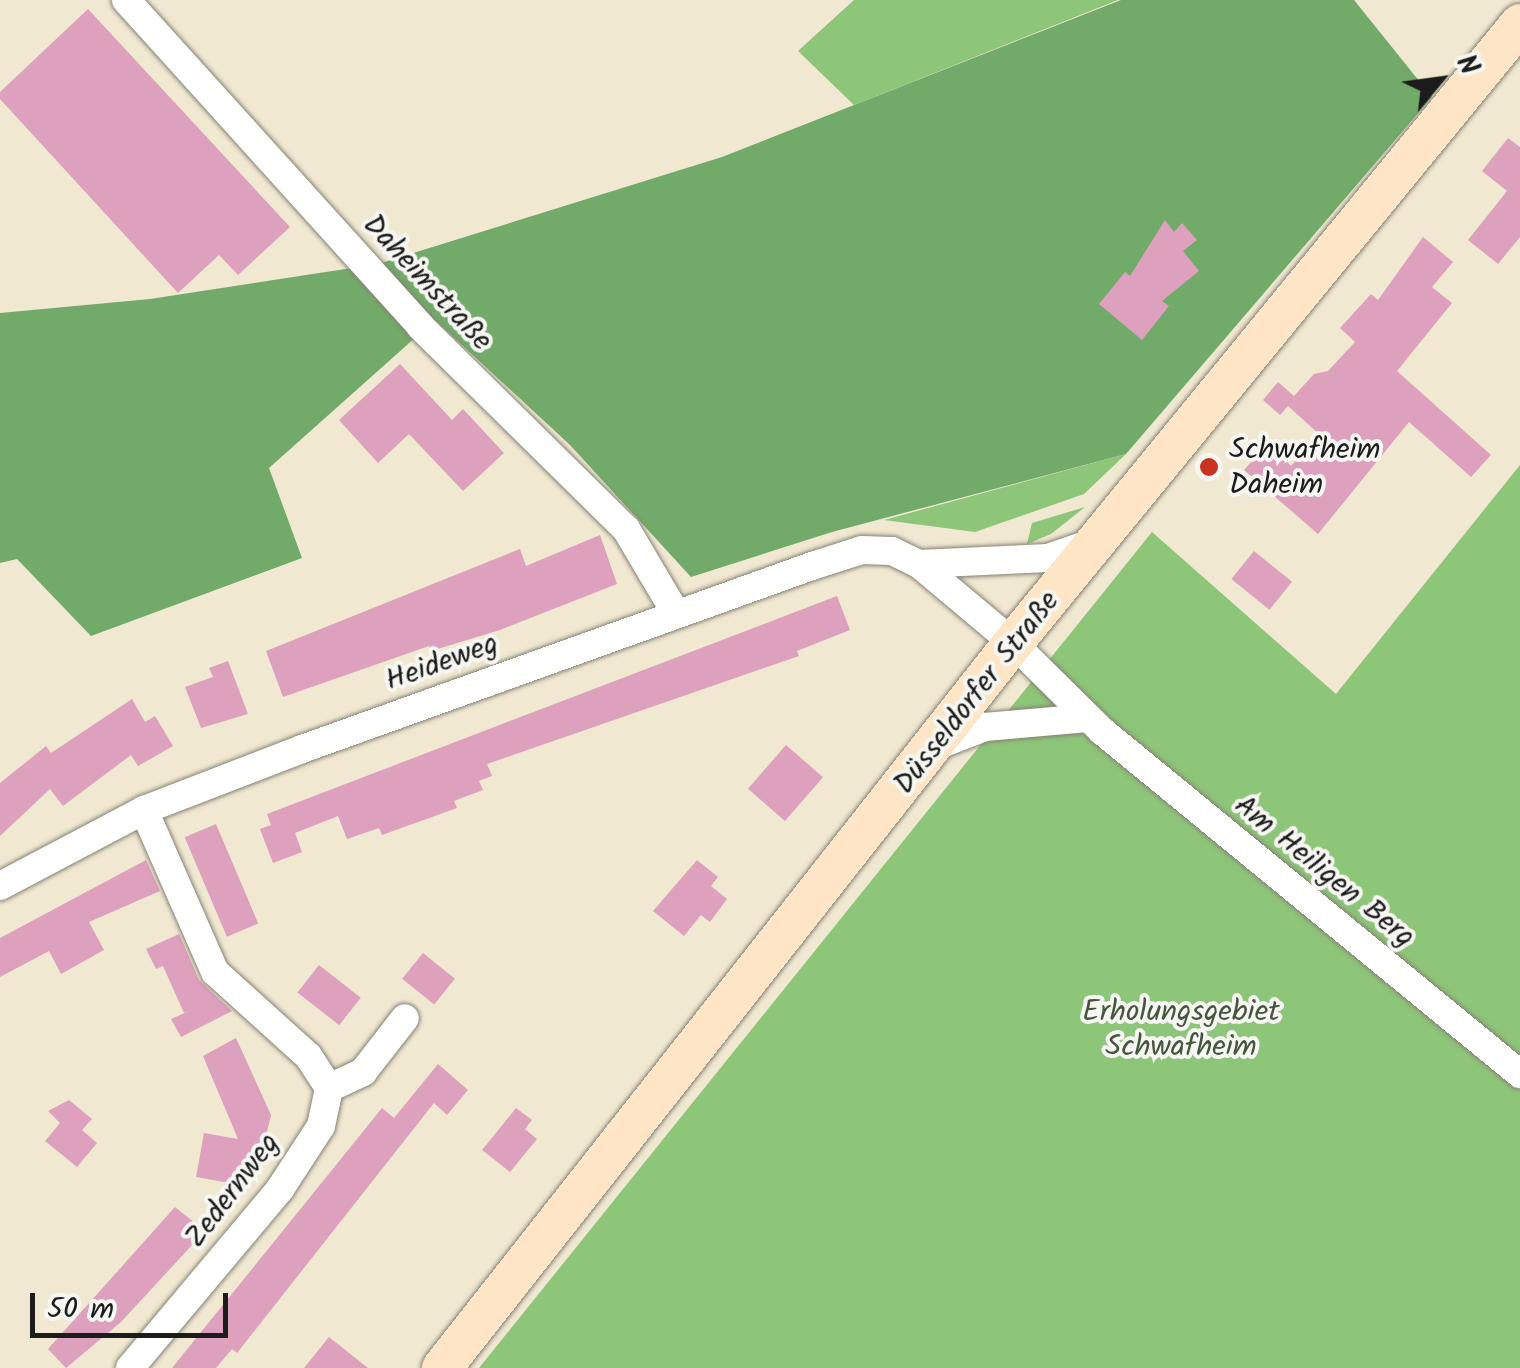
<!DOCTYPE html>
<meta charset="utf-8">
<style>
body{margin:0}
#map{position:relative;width:1520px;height:1368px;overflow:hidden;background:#f0e8d1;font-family:Kalam,sans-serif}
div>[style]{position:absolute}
.green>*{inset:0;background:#8dc579}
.forest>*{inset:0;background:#72aa69}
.building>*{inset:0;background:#dda0bd;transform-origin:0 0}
.roads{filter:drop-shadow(0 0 2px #868276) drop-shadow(0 0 2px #868276)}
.minor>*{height:28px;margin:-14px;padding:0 14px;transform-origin:14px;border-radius:14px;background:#fff}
.secondary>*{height:40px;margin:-20px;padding:0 20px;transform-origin:20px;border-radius:20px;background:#fde5c5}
.dots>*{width:28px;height:28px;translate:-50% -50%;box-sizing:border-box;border:5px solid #f6f6f2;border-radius:50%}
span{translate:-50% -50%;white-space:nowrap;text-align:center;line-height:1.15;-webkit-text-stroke:8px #f6f6f2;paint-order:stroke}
.street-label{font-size:30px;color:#1c1c1c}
.poi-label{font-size:30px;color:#1c1c1c}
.left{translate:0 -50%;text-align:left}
.park-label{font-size:30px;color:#44573d}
.north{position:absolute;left:1390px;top:30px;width:100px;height:100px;-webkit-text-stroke:8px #f6f6f2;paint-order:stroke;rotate:61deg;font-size:28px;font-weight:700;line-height:40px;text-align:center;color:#1c1c1c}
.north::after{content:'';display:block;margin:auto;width:35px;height:45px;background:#1c1c1c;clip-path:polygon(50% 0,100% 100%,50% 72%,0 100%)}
.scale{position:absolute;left:30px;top:1293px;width:198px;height:45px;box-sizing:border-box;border:5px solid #1c1c1c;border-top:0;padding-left:12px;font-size:30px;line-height:35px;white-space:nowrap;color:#1c1c1c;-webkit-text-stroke:8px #f6f6f2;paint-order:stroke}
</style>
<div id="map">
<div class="green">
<div style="clip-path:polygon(854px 0,1118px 0,854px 105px,798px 51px)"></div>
<div style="clip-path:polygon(1126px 454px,1084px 494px,975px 532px,884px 520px)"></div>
<div style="clip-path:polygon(1520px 465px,1520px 1368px,479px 1368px,1152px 532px,1336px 694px)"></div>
<div style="clip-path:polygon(1085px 507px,1051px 534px,1027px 544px,1032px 523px)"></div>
</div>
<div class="forest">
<div style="clip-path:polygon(1121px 0,1354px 0,1432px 97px,1126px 454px,832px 532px,691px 577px,570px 445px,435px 320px,269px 468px,302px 558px,91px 636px,17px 559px,0 563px,0 313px,150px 299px,378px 264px,722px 157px)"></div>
</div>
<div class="building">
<div style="clip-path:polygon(88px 9px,290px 227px,238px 275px,219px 255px,178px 293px,0 99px,0 92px)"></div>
<div style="clip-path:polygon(1508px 138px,1520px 147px,1520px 237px,1498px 264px,1468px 240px,1507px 191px,1482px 171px)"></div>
<div style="clip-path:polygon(1165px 220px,1174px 232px,1182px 223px,1197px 240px,1183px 251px,1199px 271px,1162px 301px,1169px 306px,1142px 340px,1099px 304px,1125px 272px,1130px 276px)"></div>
<div style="clip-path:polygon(1423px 237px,1453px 262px,1432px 287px,1452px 303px,1397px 371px,1491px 455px,1471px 477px,1409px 422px,1318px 534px,1244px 470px,1267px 444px,1291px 466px,1319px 434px,1288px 406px,1280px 415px,1263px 400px,1278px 382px,1294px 396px,1314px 374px,1328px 371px,1355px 342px,1340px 328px,1371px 294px,1378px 300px)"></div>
<div style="clip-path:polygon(400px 364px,452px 420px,463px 409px,504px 453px,463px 491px,409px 434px,378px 463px,339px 420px)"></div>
<div style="clip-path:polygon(600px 535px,617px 584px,500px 630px,431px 651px,429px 646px,283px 697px,266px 651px,520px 549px,526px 566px)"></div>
<div style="left:1254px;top:551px;width:49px;height:36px;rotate:39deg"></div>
<div style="clip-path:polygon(837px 596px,850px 630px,797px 651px,799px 656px,487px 764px,492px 776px,479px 781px,483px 790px,454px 801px,457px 808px,382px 835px,379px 828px,347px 839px,338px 816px,295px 833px,302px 852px,273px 863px,260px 829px,271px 825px,267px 814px)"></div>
<div style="clip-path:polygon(228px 661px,248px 714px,201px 728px,185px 687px,213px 677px,209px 668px)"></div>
<div style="clip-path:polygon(132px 699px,145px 722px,155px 716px,173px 746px,138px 766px,131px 755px,63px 806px,50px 789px,0 836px,0 783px,46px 746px,51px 753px)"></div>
<div style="left:786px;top:745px;width:49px;height:58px;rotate:41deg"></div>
<div style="left:216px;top:824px;width:108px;height:34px;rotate:67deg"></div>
<div style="clip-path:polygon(146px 860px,160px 891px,89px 922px,104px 950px,61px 974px,49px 951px,0 977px,0 938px)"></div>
<div style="clip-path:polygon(697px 860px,718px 877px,711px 886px,727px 899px,710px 922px,701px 915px,684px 936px,653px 911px)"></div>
<div style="clip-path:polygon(179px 934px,199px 980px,232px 1011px,181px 1037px,171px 1019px,194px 1009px,184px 1013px,163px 966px,156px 969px,146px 949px)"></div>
<div style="left:423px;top:953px;width:41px;height:33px;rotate:39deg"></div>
<div style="left:319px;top:965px;width:53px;height:35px;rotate:38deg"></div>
<div style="clip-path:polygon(236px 1038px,271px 1115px,262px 1153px,252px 1151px,246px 1186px,196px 1177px,204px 1133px,238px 1139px,203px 1056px)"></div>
<div style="clip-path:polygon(438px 1064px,468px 1090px,447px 1115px,434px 1103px,237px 1353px,232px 1349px,216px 1368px,172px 1368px,382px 1108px,394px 1118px)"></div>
<div style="clip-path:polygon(69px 1100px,92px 1119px,82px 1130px,97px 1143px,77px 1167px,45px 1141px,60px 1123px,48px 1111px)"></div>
<div style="clip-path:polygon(516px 1108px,532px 1120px,525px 1129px,537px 1139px,510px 1172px,482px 1150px)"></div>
<div style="clip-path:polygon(175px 1207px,205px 1231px,121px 1322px,66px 1368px,48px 1349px)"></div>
<div style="clip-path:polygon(329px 1337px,368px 1368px,304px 1368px)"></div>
</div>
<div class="roads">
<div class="minor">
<div style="left:126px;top:0;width:440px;rotate:47.9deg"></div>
<div style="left:421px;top:327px;width:288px;rotate:44.6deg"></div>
<div style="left:626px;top:529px;width:96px;rotate:59.4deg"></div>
<div style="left:919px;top:564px;width:129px;rotate:-2.7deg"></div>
<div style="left:1048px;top:558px;width:49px;rotate:-19.2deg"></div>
<div style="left:936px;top:746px;width:53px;rotate:-21.2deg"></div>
<div style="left:985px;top:727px;width:103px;rotate:-5deg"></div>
<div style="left:0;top:886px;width:163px;rotate:-27.8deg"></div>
<div style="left:144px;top:810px;width:169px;rotate:-21.1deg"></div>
<div style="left:302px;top:749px;width:542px;rotate:-19.74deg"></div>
<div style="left:812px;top:566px;width:52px;rotate:-17.7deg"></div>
<div style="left:862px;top:550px;width:30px;rotate:2deg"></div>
<div style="left:892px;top:551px;width:30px;rotate:26deg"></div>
<div style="left:919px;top:564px;width:123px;rotate:40deg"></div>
<div style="left:1013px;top:643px;width:125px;rotate:44.7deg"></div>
<div style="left:1102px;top:731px;width:541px;rotate:39.37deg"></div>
<div style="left:329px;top:1088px;width:38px;rotate:-25deg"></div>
<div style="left:363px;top:1072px;width:68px;rotate:-52.1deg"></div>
<div style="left:130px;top:1368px;width:234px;rotate:-50deg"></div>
<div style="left:280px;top:1189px;width:75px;rotate:-56.9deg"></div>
<div style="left:321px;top:1126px;width:39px;rotate:-78deg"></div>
<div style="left:329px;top:1088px;width:38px;rotate:-123deg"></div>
<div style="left:308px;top:1056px;width:125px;rotate:-137.9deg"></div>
<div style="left:215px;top:972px;width:177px;rotate:-113.7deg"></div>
</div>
<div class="secondary">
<div style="left:442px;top:1368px;width:923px;rotate:-51.78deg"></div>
<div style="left:1013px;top:643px;width:800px;rotate:-50.68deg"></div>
</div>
</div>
<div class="dots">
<div style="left:1209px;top:467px;background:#c8321e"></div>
</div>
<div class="street-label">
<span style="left:427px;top:283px;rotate:47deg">Daheimstraße</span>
<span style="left:442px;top:663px;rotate:-20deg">Heideweg</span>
<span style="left:977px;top:693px;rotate:-52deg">Düsseldorfer Straße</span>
<span style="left:1324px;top:872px;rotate:39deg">Am Heiligen Berg</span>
<span style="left:233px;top:1191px;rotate:-53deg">Zedernweg</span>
</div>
<div class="poi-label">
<span class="left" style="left:1229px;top:467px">Schwafheim<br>Daheim</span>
</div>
<div class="park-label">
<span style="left:1181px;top:1029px">Erholungsgebiet<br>Schwafheim</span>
</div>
<div class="north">N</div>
<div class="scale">50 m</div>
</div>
